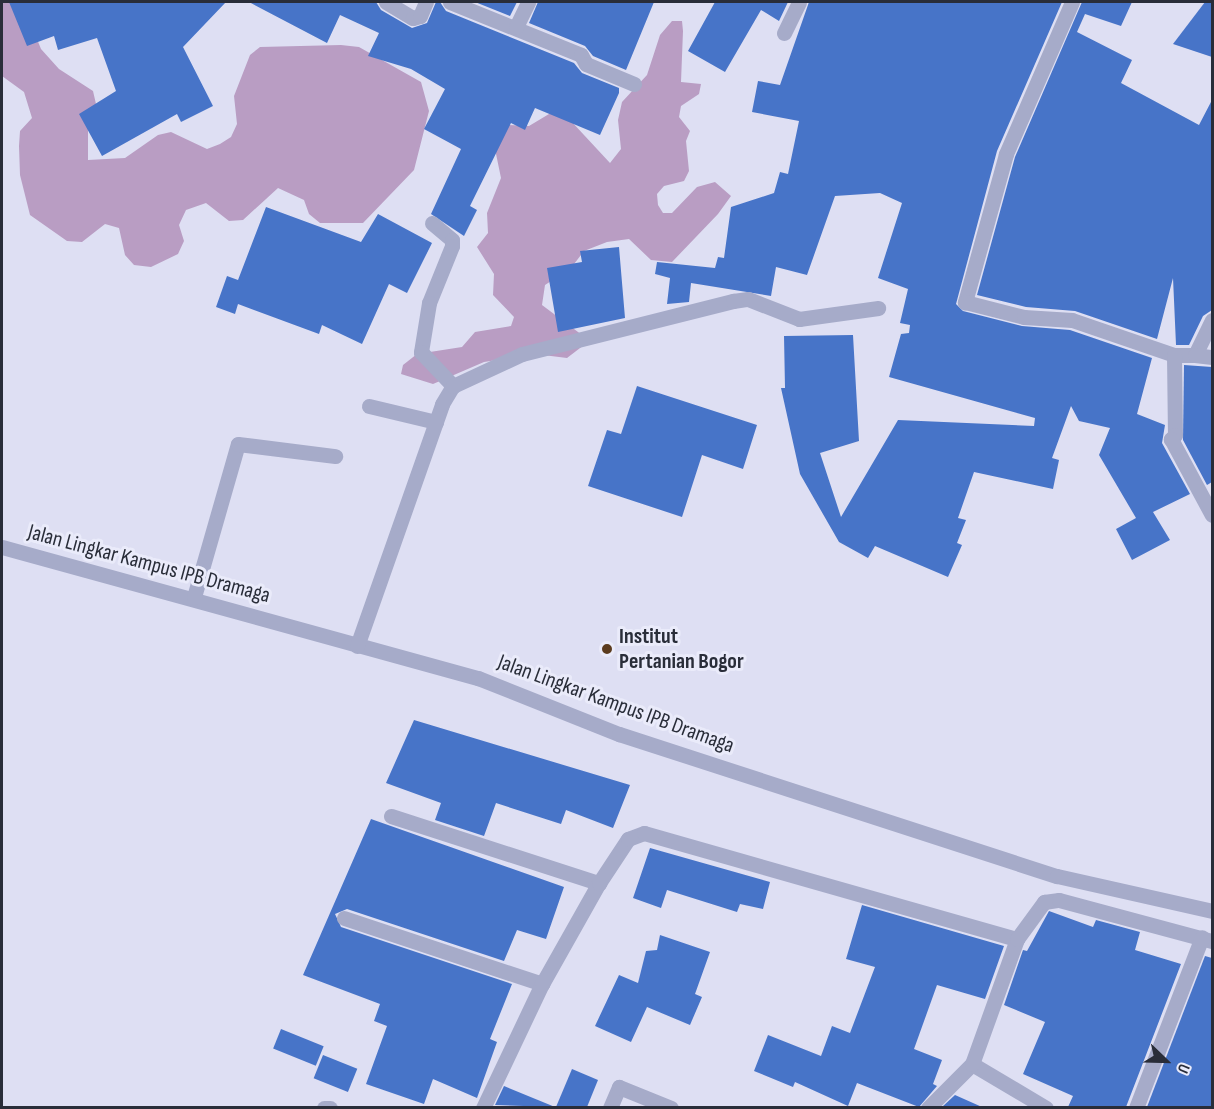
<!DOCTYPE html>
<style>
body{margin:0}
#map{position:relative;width:1214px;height:1109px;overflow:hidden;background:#dedff3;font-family:"Sofia Sans Condensed",sans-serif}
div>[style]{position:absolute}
.green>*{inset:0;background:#b99dc3}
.building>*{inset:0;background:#4774c8;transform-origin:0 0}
.minor>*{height:15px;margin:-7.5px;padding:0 7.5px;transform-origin:7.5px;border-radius:7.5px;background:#a6abc9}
.dots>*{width:16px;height:16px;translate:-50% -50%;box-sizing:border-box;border:3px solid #eaebfa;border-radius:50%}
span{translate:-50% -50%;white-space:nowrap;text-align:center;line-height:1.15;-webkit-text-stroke:6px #eaebfa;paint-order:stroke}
.street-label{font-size:22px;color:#292d39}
.poi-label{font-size:22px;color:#292d39;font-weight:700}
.left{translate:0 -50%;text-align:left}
.frame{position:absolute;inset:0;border:3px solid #292d39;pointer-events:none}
.north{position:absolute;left:1136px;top:1031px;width:60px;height:60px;-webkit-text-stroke:4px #eaebfa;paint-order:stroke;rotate:113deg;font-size:16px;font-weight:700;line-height:24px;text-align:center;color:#292d39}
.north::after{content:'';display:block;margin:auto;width:21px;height:27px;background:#292d39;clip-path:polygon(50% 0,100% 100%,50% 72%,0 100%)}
</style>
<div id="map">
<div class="green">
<div style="clip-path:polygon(2px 2px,22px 2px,41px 49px,59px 69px,93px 91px,96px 104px,88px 131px,88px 160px,125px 158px,158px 135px,171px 132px,207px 149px,220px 144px,231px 137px,237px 124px,234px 96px,250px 55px,260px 47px,341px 45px,359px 47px,421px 82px,429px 111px,414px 170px,363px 223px,320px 223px,309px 214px,304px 200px,278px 188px,243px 220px,229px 221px,206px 203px,186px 210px,179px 225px,184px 241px,178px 254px,151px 267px,134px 265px,125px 255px,119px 228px,105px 224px,82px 242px,67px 241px,30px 215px,20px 175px,19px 146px,20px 131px,32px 118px,24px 92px,2px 76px)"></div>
<div style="clip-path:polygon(672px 21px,682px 21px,683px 31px,681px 82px,701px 84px,699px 94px,681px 106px,679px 117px,690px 131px,686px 141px,689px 171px,684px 181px,664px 186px,657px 194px,658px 205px,663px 213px,672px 213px,697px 187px,715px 182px,731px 196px,718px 214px,672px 262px,651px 260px,629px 239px,607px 242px,584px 251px,571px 268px,545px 285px,542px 305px,582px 335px,584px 345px,567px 358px,535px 354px,484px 362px,433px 384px,401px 374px,403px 365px,417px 354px,462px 347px,475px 332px,511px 326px,514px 317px,493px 295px,494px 274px,477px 247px,488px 233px,487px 213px,501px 178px,495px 149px,509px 125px,529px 126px,554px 111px,571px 121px,610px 163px,621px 149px,618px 120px,622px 102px,647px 75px,660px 35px)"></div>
</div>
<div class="building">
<div style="clip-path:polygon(9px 2px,226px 2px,183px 47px,213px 106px,181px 122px,177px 114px,102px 156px,79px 114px,116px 91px,97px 38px,58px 50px,54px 36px,27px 46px)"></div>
<div style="clip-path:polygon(249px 2px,376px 2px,381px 10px,412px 28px,427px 23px,436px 2px,440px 2px,446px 11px,574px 63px,582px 73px,619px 88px,619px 93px,600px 135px,535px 108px,525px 130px,511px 123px,470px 206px,477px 210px,464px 236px,431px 214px,461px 149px,424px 129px,445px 89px,411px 69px,368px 56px,379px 33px,340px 15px,327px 43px)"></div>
<div style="clip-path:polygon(475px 2px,517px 2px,510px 16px)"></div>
<div style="clip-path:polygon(538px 2px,654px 2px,626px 70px,593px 56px,585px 46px,529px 23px)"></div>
<div style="clip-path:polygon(715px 2px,788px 2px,779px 21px,761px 10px,725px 72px,688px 51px)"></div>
<div style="clip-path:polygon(809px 2px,1062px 2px,997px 151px,956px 304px,963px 311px,1022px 326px,1070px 330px,1152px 358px,1137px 414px,1165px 425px,1162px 443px,1190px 494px,1153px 512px,1170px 540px,1132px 560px,1116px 529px,1136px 518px,1099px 455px,1110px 428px,1079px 421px,1071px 406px,1052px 458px,1059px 460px,1053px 489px,974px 472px,958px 518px,966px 520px,957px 543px,962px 545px,948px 577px,875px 546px,868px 558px,839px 542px,800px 474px,781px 388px,785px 388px,784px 336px,853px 335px,859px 441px,820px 453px,841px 517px,898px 420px,1034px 426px,1035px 418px,889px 377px,901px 334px,909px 333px,910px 325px,900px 323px,908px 289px,878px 278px,902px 203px,880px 193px,835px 196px,807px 275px,776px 267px,771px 296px,691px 283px,689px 302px,667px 304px,670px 278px,655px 274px,657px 262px,715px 268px,718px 257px,724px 258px,731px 207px,774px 193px,780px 172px,788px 174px,799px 121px,752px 112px,758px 81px,780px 85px)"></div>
<div style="clip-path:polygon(1082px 2px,1132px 2px,1121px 26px,1085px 14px,1077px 32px,1132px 60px,1121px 83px,1199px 125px,1212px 100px,1212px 310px,1203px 316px,1189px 345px,1176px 345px,1173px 278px,1157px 339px,1075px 311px,1026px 307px,977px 295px,1015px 157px)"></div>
<div style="clip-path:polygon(1205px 2px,1212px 2px,1212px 57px,1173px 44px)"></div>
<div style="clip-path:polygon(266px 207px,361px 242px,378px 214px,432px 243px,407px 293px,389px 284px,362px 344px,322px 325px,319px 334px,238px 304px,235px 314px,216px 307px,227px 276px,238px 280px)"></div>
<div style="clip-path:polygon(619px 247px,625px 318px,558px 332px,547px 268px,582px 262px,580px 251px)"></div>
<div style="clip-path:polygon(1184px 365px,1212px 367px,1212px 482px,1207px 485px,1183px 440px)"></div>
<div style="clip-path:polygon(637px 386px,757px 425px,743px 469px,702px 455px,682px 517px,588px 486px,607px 430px,621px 434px)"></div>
<div style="clip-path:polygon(414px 720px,630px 785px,613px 828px,566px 810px,561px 824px,496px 803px,484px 836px,435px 820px,441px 803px,386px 783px)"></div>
<div style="clip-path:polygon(371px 819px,564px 887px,546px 939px,517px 930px,504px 961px,347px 909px,335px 914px,341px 927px,512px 984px,490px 1039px,497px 1042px,477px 1098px,433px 1079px,424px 1104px,366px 1084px,387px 1026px,374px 1021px,380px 1004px,303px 975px)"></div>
<div style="clip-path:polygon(650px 848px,770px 882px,763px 909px,740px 904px,737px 912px,667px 890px,661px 908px,633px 898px)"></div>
<div style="clip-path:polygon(862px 905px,1004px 946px,985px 999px,937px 985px,914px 1049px,942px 1060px,933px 1084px,937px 1086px,919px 1107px,857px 1083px,848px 1106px,795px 1082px,793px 1087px,754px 1071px,768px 1035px,821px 1056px,832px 1026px,850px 1033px,875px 967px,846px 959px)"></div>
<div style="clip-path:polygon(1049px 911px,1093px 927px,1096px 920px,1140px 932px,1135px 950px,1181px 964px,1126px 1107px,1068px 1107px,1073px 1096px,1023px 1074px,1045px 1022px,1004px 1005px,1023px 950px,1027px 951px)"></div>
<div style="clip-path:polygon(660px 935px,710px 952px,695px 994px,702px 997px,690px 1025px,647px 1007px,631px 1042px,595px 1026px,619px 975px,638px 983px,646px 951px,657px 950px)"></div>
<div style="clip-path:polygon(1205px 956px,1212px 958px,1212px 1107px,1147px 1107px)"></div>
<div style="left:281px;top:1029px;width:46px;height:21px;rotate:22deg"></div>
<div style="left:323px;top:1055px;width:37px;height:25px;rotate:22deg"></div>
<div style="clip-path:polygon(572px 1069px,598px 1080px,587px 1107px,556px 1107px)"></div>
<div style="clip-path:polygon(504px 1086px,555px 1107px,495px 1105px)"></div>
<div style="clip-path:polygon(955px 1095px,982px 1107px,942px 1107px)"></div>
</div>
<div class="minor">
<div style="left:386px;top:2px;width:31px;rotate:31deg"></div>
<div style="left:413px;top:18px;width:7px;rotate:-16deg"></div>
<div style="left:420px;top:16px;width:15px;rotate:-67deg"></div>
<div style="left:450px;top:2px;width:141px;rotate:22deg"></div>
<div style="left:581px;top:55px;width:10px;rotate:61deg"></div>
<div style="left:586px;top:64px;width:52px;rotate:22.6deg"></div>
<div style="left:1072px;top:2px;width:166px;rotate:113.5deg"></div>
<div style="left:1006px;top:154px;width:154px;rotate:105.5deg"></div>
<div style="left:965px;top:302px;width:61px;rotate:14.3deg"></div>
<div style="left:1024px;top:317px;width:48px;rotate:3.6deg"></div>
<div style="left:1072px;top:320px;width:108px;rotate:18.9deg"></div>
<div style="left:516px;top:27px;width:28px;rotate:-64deg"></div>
<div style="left:784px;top:33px;width:34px;rotate:-64deg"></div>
<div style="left:432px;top:223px;width:26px;rotate:40deg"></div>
<div style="left:452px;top:240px;width:6px;rotate:90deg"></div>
<div style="left:452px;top:246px;width:61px;rotate:112deg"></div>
<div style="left:429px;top:303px;width:50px;rotate:99.3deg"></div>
<div style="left:421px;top:352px;width:47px;rotate:46.7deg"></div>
<div style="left:1212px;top:320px;width:39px;rotate:116deg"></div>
<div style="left:1195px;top:355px;width:21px;rotate:180deg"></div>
<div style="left:1174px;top:355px;width:80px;rotate:89.3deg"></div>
<div style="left:1175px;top:435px;width:6px;rotate:135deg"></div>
<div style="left:1171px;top:439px;width:86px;rotate:61.7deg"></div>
<div style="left:1195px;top:355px;width:17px;rotate:7deg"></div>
<div style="left:369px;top:406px;width:69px;rotate:13.4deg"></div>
<div style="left:2px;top:547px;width:494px;rotate:15.4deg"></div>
<div style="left:478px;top:678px;width:152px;rotate:21.7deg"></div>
<div style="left:619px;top:734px;width:460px;rotate:18deg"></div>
<div style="left:1057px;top:876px;width:159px;rotate:12.7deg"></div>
<div style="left:194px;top:597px;width:159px;rotate:-74deg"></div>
<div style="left:238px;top:444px;width:98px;rotate:7.1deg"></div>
<div style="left:357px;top:646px;width:256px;rotate:-70.6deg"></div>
<div style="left:442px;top:404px;width:21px;rotate:-59deg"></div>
<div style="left:453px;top:386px;width:76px;rotate:-24.9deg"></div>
<div style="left:522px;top:354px;width:218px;rotate:-14.1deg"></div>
<div style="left:733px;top:301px;width:15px;rotate:-8deg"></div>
<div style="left:748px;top:299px;width:55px;rotate:21.4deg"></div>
<div style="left:799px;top:319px;width:80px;rotate:-7.9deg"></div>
<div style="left:391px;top:816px;width:219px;rotate:17.9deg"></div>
<div style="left:344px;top:918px;width:209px;rotate:18.4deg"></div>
<div style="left:972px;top:1064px;width:86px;rotate:30.7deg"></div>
<div style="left:324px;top:1108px;width:6px"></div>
<div style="left:483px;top:1108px;width:137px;rotate:-64.6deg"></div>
<div style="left:542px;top:984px;width:116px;rotate:-60.6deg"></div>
<div style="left:599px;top:883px;width:53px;rotate:-56.6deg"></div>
<div style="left:628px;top:839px;width:17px;rotate:-21deg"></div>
<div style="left:644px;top:833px;width:388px;rotate:15.9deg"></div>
<div style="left:610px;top:1108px;width:23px;rotate:-67deg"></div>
<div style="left:619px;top:1087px;width:56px;rotate:22deg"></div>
<div style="left:928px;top:1108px;width:62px;rotate:-45deg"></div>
<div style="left:972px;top:1064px;width:133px;rotate:-70.2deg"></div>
<div style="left:1017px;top:939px;width:46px;rotate:-53.9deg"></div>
<div style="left:1044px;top:902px;width:15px;rotate:-8deg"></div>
<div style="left:1059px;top:900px;width:158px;rotate:15deg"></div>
<div style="left:1136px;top:1108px;width:183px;rotate:-68.9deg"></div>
</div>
<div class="dots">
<div style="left:607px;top:649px;background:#5b3b1e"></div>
</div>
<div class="street-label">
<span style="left:149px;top:564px;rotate:15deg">Jalan Lingkar Kampus IPB Dramaga</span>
<span style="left:616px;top:704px;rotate:20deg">Jalan Lingkar Kampus IPB Dramaga</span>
</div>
<div class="poi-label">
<span class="left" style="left:619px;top:649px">Institut<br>Pertanian Bogor</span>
</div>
<div class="frame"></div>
<div class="north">U</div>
</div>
